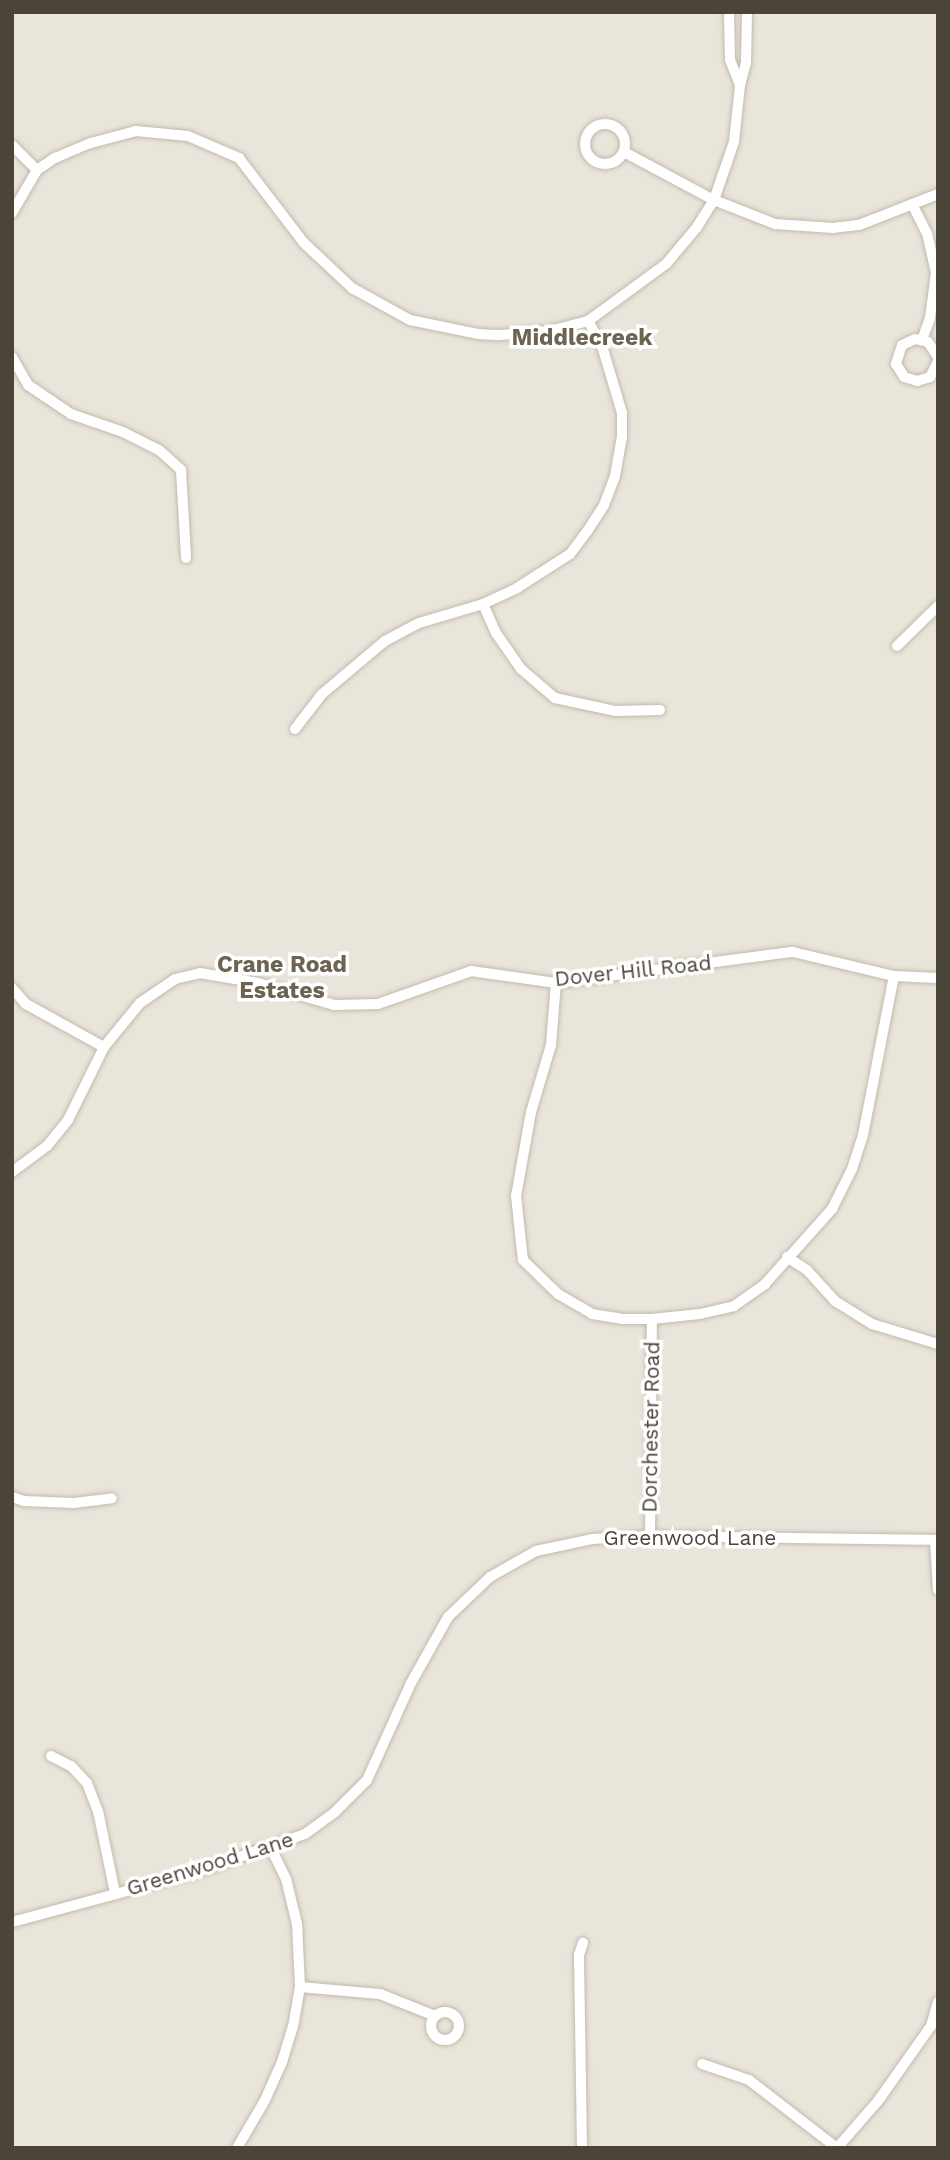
<!DOCTYPE html>
<style>
body{margin:0}
#map{position:relative;width:950px;height:2160px;overflow:hidden;background:#f6f3ec;font-family:"Work Sans",sans-serif}
div>[style]{position:absolute}
.residential>*{inset:0;background:#eae5da;transform-origin:0 0}
.roads{filter:drop-shadow(0 0 2px #c2bbae) drop-shadow(0 0 2px #c2bbae)}
.minor>*{height:10px;margin:-5px;padding:0 5px;transform-origin:5px;border-radius:5px;background:#fff}
.minor>.ring{margin:-5px;padding:0;box-sizing:content-box;background:none;border:10px solid #fff;border-radius:50%}
span{translate:-50% -50%;white-space:nowrap;text-align:center;line-height:1.15;-webkit-text-stroke:7px #fff;paint-order:stroke}
.street-label{font-size:21px;color:#4b4439}
.neighbourhood-label{font-size:23px;color:#6e6250;font-weight:700}
.frame{position:absolute;inset:0;border:14px solid #4b4439;pointer-events:none}
</style>
<div id="map">
<div class="residential">
<div style="left:12px;top:12px;width:926px;height:2136px"></div>
</div>
<div class="roads">
<div class="minor">
<div style="left:729px;top:12px;width:48px;rotate:88.8deg"></div>
<div style="left:730px;top:60px;width:27px;rotate:68deg"></div>
<div class="ring" style="left:585px;top:124px;width:30px;height:30px"></div>
<div style="left:12px;top:145px;width:35px;rotate:45deg"></div>
<div style="left:624px;top:152px;width:102px;rotate:28.1deg"></div>
<div style="left:714px;top:200px;width:66px;rotate:21.5deg"></div>
<div style="left:775px;top:224px;width:58px;rotate:3.9deg"></div>
<div style="left:833px;top:228px;width:26px;rotate:-7deg"></div>
<div style="left:859px;top:225px;width:85px;rotate:-21.4deg"></div>
<div style="left:912px;top:204px;width:33px;rotate:63deg"></div>
<div style="left:927px;top:233px;width:41px;rotate:77.3deg"></div>
<div style="left:936px;top:273px;width:45px;rotate:97.6deg"></div>
<div style="left:930px;top:318px;width:23px;rotate:110deg"></div>
<div style="left:12px;top:213px;width:50px;rotate:-59.8deg"></div>
<div style="left:37px;top:170px;width:22px;rotate:-34deg"></div>
<div style="left:55px;top:158px;width:39px;rotate:-23deg"></div>
<div style="left:91px;top:143px;width:47px;rotate:-14.9deg"></div>
<div style="left:136px;top:131px;width:52px;rotate:5.5deg"></div>
<div style="left:188px;top:136px;width:56px;rotate:23.3deg"></div>
<div style="left:239px;top:158px;width:107px;rotate:52.6deg"></div>
<div style="left:304px;top:243px;width:66px;rotate:43.2deg"></div>
<div style="left:352px;top:288px;width:66px;rotate:28.9deg"></div>
<div style="left:410px;top:320px;width:69px;rotate:11.6deg"></div>
<div style="left:478px;top:334px;width:22px;rotate:3deg"></div>
<div style="left:500px;top:335px;width:49px;rotate:-4.7deg"></div>
<div style="left:549px;top:331px;width:40px;rotate:-14.4deg"></div>
<div style="left:588px;top:321px;width:97px;rotate:-36.2deg"></div>
<div style="left:666px;top:264px;width:48px;rotate:-50deg"></div>
<div style="left:697px;top:227px;width:32px;rotate:-58deg"></div>
<div style="left:714px;top:200px;width:61px;rotate:-71deg"></div>
<div style="left:734px;top:142px;width:57px;rotate:-84deg"></div>
<div style="left:740px;top:85px;width:23px;rotate:-75deg"></div>
<div style="left:746px;top:63px;width:51px;rotate:-88.9deg"></div>
<div style="left:12px;top:357px;width:32px;rotate:60deg"></div>
<div style="left:28px;top:385px;width:52px;rotate:34deg"></div>
<div style="left:71px;top:414px;width:55px;rotate:19.1deg"></div>
<div style="left:123px;top:432px;width:40px;rotate:26.6deg"></div>
<div style="left:159px;top:450px;width:30px;rotate:42deg"></div>
<div style="left:181px;top:470px;width:88px;rotate:86.7deg"></div>
<div style="left:938px;top:357px;width:18px;rotate:-124deg"></div>
<div style="left:928px;top:342px;width:13px;rotate:-167deg"></div>
<div style="left:915px;top:339px;width:14px;rotate:155deg"></div>
<div style="left:902px;top:345px;width:20px;rotate:108deg"></div>
<div style="left:896px;top:364px;width:15px;rotate:58deg"></div>
<div style="left:904px;top:377px;width:14px;rotate:17deg"></div>
<div style="left:917px;top:381px;width:14px;rotate:-17deg"></div>
<div style="left:930px;top:377px;width:18px;rotate:-63deg"></div>
<div style="left:483px;top:604px;width:32px;rotate:66deg"></div>
<div style="left:496px;top:633px;width:44px;rotate:55.2deg"></div>
<div style="left:521px;top:669px;width:45px;rotate:40.5deg"></div>
<div style="left:555px;top:698px;width:61px;rotate:12.2deg"></div>
<div style="left:615px;top:711px;width:45px;rotate:-1.3deg"></div>
<div style="left:897px;top:646px;width:57px;rotate:-44.3deg"></div>
<div style="left:295px;top:729px;width:44px;rotate:-52.4deg"></div>
<div style="left:322px;top:694px;width:82px;rotate:-40.1deg"></div>
<div style="left:385px;top:641px;width:38px;rotate:-28deg"></div>
<div style="left:419px;top:623px;width:67px;rotate:-16.5deg"></div>
<div style="left:483px;top:604px;width:38px;rotate:-25deg"></div>
<div style="left:517px;top:588px;width:63px;rotate:-32.7deg"></div>
<div style="left:570px;top:554px;width:30px;rotate:-53deg"></div>
<div style="left:588px;top:530px;width:30px;rotate:-57deg"></div>
<div style="left:604px;top:505px;width:31px;rotate:-69deg"></div>
<div style="left:615px;top:476px;width:39px;rotate:-80deg"></div>
<div style="left:622px;top:438px;width:25px;rotate:-90deg"></div>
<div style="left:622px;top:413px;width:70px;rotate:-106.6deg"></div>
<div style="left:602px;top:346px;width:29px;rotate:-119deg"></div>
<div style="left:556px;top:983px;width:62px;rotate:94.6deg"></div>
<div style="left:551px;top:1045px;width:70px;rotate:106.6deg"></div>
<div style="left:531px;top:1112px;width:85px;rotate:100.1deg"></div>
<div style="left:516px;top:1196px;width:64px;rotate:83.8deg"></div>
<div style="left:523px;top:1260px;width:49px;rotate:44.2deg"></div>
<div style="left:558px;top:1294px;width:39px;rotate:30deg"></div>
<div style="left:592px;top:1314px;width:30px;rotate:9deg"></div>
<div style="left:622px;top:1319px;width:30px"></div>
<div style="left:652px;top:1319px;width:48px;rotate:-5.9deg"></div>
<div style="left:700px;top:1314px;width:35px;rotate:-13deg"></div>
<div style="left:734px;top:1306px;width:38px;rotate:-35deg"></div>
<div style="left:765px;top:1284px;width:101px;rotate:-48.2deg"></div>
<div style="left:832px;top:1209px;width:45px;rotate:-63.4deg"></div>
<div style="left:852px;top:1169px;width:36px;rotate:-72deg"></div>
<div style="left:863px;top:1135px;width:162px;rotate:-79deg"></div>
<div style="left:12px;top:988px;width:21px;rotate:49deg"></div>
<div style="left:26px;top:1004px;width:89px;rotate:28.9deg"></div>
<div style="left:12px;top:1172px;width:44px;rotate:-36.6deg"></div>
<div style="left:47px;top:1146px;width:33px;rotate:-51deg"></div>
<div style="left:68px;top:1120px;width:81px;rotate:-63.7deg"></div>
<div style="left:104px;top:1047px;width:57px;rotate:-50.7deg"></div>
<div style="left:140px;top:1003px;width:42px;rotate:-34.4deg"></div>
<div style="left:175px;top:979px;width:26px;rotate:-13deg"></div>
<div style="left:200px;top:973px;width:59px;rotate:9.8deg"></div>
<div style="left:258px;top:983px;width:79px;rotate:16.1deg"></div>
<div style="left:334px;top:1005px;width:44px;rotate:-1.3deg"></div>
<div style="left:378px;top:1004px;width:99px;rotate:-19.5deg"></div>
<div style="left:471px;top:971px;width:86px;rotate:8deg"></div>
<div style="left:556px;top:983px;width:239px;rotate:-7.5deg"></div>
<div style="left:793px;top:952px;width:104px;rotate:13.4deg"></div>
<div style="left:894px;top:976px;width:44px;rotate:2.6deg"></div>
<div style="left:787px;top:1257px;width:24px;rotate:33deg"></div>
<div style="left:807px;top:1270px;width:42px;rotate:47.9deg"></div>
<div style="left:835px;top:1301px;width:44px;rotate:31.9deg"></div>
<div style="left:872px;top:1324px;width:69px;rotate:16.9deg"></div>
<div style="left:12px;top:1497px;width:13px;rotate:18deg"></div>
<div style="left:24px;top:1501px;width:50px;rotate:2.3deg"></div>
<div style="left:74px;top:1503px;width:38px;rotate:-7deg"></div>
<div style="left:650px;top:1536px;width:217px;rotate:-89.5deg"></div>
<div style="left:935px;top:1540px;width:50px;rotate:86.6deg"></div>
<div style="left:51px;top:1756px;width:22px;rotate:27deg"></div>
<div style="left:71px;top:1766px;width:23px;rotate:47deg"></div>
<div style="left:87px;top:1783px;width:30px;rotate:69deg"></div>
<div style="left:98px;top:1811px;width:84px;rotate:78.3deg"></div>
<div style="left:12px;top:1922px;width:192px;rotate:-15.1deg"></div>
<div style="left:197px;top:1872px;width:114px;rotate:-19.4deg"></div>
<div style="left:305px;top:1834px;width:37px;rotate:-36deg"></div>
<div style="left:335px;top:1812px;width:45px;rotate:-45deg"></div>
<div style="left:367px;top:1780px;width:107px;rotate:-65.6deg"></div>
<div style="left:411px;top:1683px;width:76px;rotate:-60.7deg"></div>
<div style="left:448px;top:1617px;width:58px;rotate:-43.6deg"></div>
<div style="left:490px;top:1577px;width:53px;rotate:-29.5deg"></div>
<div style="left:536px;top:1551px;width:57px;rotate:-12.1deg"></div>
<div style="left:592px;top:1539px;width:58px;rotate:-3deg"></div>
<div style="left:650px;top:1536px;width:288px;rotate:0.8deg"></div>
<div style="left:300px;top:1987px;width:80px;rotate:5deg"></div>
<div style="left:380px;top:1994px;width:59px;rotate:21.8deg"></div>
<div class="ring" style="left:431px;top:2012px;width:18px;height:18px"></div>
<div style="left:702px;top:2064px;width:50px;rotate:18.8deg"></div>
<div style="left:749px;top:2080px;width:111px;rotate:37.7deg"></div>
<div style="left:237px;top:2148px;width:56px;rotate:-59.7deg"></div>
<div style="left:265px;top:2100px;width:42px;rotate:-65.9deg"></div>
<div style="left:282px;top:2062px;width:37px;rotate:-73deg"></div>
<div style="left:293px;top:2027px;width:41px;rotate:-80.1deg"></div>
<div style="left:300px;top:1987px;width:63px;rotate:-92.7deg"></div>
<div style="left:297px;top:1924px;width:46px;rotate:-103.7deg"></div>
<div style="left:286px;top:1879px;width:34px;rotate:-116deg"></div>
<div style="left:582px;top:2148px;width:193px;rotate:-90.9deg"></div>
<div style="left:579px;top:1955px;width:13px;rotate:-72deg"></div>
<div style="left:837px;top:2148px;width:62px;rotate:-48.9deg"></div>
<div style="left:878px;top:2101px;width:92px;rotate:-54.8deg"></div>
<div style="left:931px;top:2026px;width:25px;rotate:-74deg"></div>
</div>
</div>
<div class="street-label">
<span style="left:633px;top:971px;rotate:-6deg">Dover Hill Road</span>
<span style="left:651px;top:1427px;rotate:-89deg">Dorchester Road</span>
<span style="left:690px;top:1538px">Greenwood Lane</span>
<span style="left:210px;top:1864px;rotate:-17deg">Greenwood Lane</span>
</div>
<div class="neighbourhood-label">
<span style="left:582px;top:338px">Middlecreek</span>
<span style="left:282px;top:978px">Crane Road<br>Estates</span>
</div>
<div class="frame"></div>
</div>
